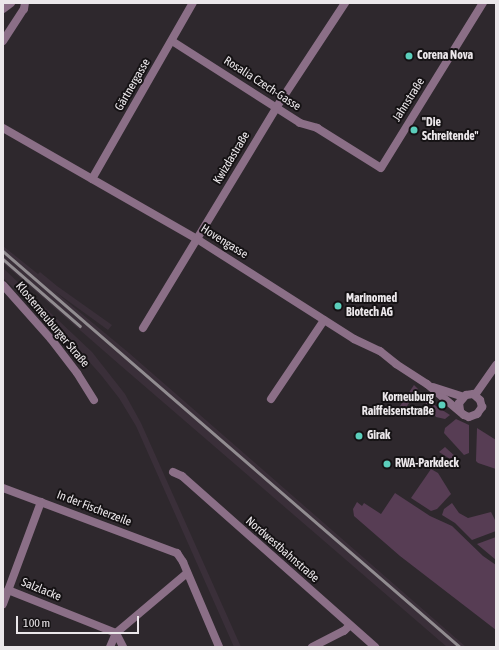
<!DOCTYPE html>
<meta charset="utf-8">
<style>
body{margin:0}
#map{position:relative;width:499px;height:650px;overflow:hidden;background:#2e282d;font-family:"Asap Condensed",sans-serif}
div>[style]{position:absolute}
.built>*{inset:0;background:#3a2f39}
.green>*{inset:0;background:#573d54}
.street>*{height:8px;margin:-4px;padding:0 4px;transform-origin:4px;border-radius:4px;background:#8b6f87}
.rail>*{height:2.5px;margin:-1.25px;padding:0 1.25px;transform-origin:1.25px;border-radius:1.25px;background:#918c90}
.dots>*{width:11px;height:11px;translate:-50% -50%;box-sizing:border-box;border:2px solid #151214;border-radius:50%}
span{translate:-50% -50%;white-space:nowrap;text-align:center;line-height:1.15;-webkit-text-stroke:4px #151214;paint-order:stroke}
.poi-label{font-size:12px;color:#ebe7ea;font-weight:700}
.left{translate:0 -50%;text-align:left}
.right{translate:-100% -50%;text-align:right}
.street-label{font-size:12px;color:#ebe7ea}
.frame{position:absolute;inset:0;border:4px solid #ebe7ea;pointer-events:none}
.scale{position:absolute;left:16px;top:616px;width:123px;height:18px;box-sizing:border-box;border:2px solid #ebe7ea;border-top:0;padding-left:5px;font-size:12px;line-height:14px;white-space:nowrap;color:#ebe7ea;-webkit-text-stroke:3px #151214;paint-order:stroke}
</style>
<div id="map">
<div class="built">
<div style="clip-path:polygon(3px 246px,38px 274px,40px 272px,57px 286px,112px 325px,108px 330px,53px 290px,129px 353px,466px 647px,447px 647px,120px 365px,3px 263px)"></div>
<div style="clip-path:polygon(3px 268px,92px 352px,125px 394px,141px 423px,241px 647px,234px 647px,136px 426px,119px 398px,101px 375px,68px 338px,3px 278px)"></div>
</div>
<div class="green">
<div style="clip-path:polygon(414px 385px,418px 389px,402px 414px,398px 409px)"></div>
<div style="clip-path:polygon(425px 399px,450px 415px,445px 419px,436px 417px,424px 401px)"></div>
<div style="clip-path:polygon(456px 419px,469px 425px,469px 453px,464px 455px,444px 433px,445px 428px)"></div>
<div style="clip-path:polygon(477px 428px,496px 440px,496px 469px,478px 463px,476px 461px)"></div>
<div style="clip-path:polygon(445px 447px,457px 458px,459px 462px,458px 464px,439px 452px)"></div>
<div style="clip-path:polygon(431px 469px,438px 473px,451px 494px,437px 509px,431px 511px,411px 498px)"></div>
<div style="clip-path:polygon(395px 493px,430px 516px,452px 526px,483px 556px,496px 565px,496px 630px,400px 556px,354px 516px,353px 509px,357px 502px,362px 506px,364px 503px,381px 514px)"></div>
<div style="clip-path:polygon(452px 503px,459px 513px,468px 518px,491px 512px,495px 520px,496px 531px,472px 540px,455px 523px,442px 515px,444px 509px)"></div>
<div style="clip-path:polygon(496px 537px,496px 560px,477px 544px)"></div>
</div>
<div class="street">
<div style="left:3px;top:9px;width:10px;rotate:-37deg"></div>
<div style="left:3px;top:41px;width:38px;rotate:-57deg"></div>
<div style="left:24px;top:9px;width:6px;rotate:-81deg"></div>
<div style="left:172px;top:41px;width:152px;rotate:32.6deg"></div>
<div style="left:300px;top:123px;width:18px;rotate:16deg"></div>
<div style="left:317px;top:128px;width:75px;rotate:32deg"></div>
<div style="left:381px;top:168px;width:194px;rotate:-58.3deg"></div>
<div style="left:3px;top:128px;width:224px;rotate:29.8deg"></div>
<div style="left:197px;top:239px;width:186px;rotate:32.5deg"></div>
<div style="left:354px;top:339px;width:29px;rotate:25deg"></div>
<div style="left:380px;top:351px;width:21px;rotate:39deg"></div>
<div style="left:396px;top:364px;width:37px;rotate:33deg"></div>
<div style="left:427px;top:384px;width:48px;rotate:40deg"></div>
<div style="left:464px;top:415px;width:5px;rotate:22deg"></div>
<div style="left:469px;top:417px;width:9px;rotate:-21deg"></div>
<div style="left:477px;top:414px;width:9px;rotate:-54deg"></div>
<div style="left:482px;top:407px;width:7px;rotate:-106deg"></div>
<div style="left:480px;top:400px;width:9px;rotate:-139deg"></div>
<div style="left:473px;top:394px;width:7px;rotate:172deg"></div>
<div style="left:466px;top:395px;width:11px;rotate:131deg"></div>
<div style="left:459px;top:403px;width:7px;rotate:82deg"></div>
<div style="left:92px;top:179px;width:203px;rotate:-60.2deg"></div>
<div style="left:3px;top:285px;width:72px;rotate:48.4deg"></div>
<div style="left:51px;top:339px;width:43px;rotate:52.6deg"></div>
<div style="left:77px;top:373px;width:32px;rotate:58deg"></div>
<div style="left:143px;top:328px;width:257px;rotate:-58.8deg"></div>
<div style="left:276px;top:108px;width:126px;rotate:-56.7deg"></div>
<div style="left:433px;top:387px;width:32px;rotate:18deg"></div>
<div style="left:475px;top:395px;width:37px;rotate:-55deg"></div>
<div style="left:271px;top:399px;width:95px;rotate:-56.1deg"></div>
<div style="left:173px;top:472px;width:10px;rotate:24deg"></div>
<div style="left:182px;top:476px;width:258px;rotate:41.5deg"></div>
<div style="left:3px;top:488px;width:186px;rotate:20.5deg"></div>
<div style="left:177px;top:553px;width:11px;rotate:56deg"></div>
<div style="left:183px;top:562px;width:92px;rotate:67deg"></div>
<div style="left:8px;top:590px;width:116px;rotate:21.7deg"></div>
<div style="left:116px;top:633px;width:16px;rotate:63deg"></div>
<div style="left:3px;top:604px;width:109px;rotate:-69.6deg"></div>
<div style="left:110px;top:647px;width:15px;rotate:-67deg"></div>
<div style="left:116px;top:633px;width:93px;rotate:-40.2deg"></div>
<div style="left:312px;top:647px;width:36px;rotate:-27deg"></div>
<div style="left:344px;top:631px;width:8px;rotate:-45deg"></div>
</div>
<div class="rail">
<div style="left:3px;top:251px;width:605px;rotate:40.91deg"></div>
<div style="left:3px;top:259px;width:102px;rotate:41deg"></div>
</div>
<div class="dots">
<div style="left:409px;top:56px;background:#5bcebb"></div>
<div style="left:414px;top:130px;background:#5bcebb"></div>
<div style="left:338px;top:306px;background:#5bcebb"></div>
<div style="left:442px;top:405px;background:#5bcebb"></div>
<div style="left:359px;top:436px;background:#5bcebb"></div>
<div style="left:387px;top:464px;background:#5bcebb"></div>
</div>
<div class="poi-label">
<span class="left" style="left:417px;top:56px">Corena Nova</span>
<span class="left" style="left:422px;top:130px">"Die<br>Schreitende"</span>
<span class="left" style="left:346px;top:306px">Marinomed<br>Biotech AG</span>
<span class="right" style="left:434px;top:405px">Korneuburg<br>Raiffeisenstraße</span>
<span class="left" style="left:367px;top:436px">Girak</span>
<span class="left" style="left:395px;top:464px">RWA-Parkdeck</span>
</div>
<div class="street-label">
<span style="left:262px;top:84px;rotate:33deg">Rosalia Czech-Gasse</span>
<span style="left:133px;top:85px;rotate:-60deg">Gärtnergasse</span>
<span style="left:409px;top:100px;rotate:-58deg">Jahnstraße</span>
<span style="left:232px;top:158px;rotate:-59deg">Kwizdastraße</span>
<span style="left:224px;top:242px;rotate:32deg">Hovengasse</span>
<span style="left:52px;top:325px;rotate:50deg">Klosterneuburger Straße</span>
<span style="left:94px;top:509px;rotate:21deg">In der Fischerzeile</span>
<span style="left:282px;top:550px;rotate:41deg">Nordwestbahnstraße</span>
<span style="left:41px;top:590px;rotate:22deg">Salzlacke</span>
</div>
<div class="frame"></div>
<div class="scale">100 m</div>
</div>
